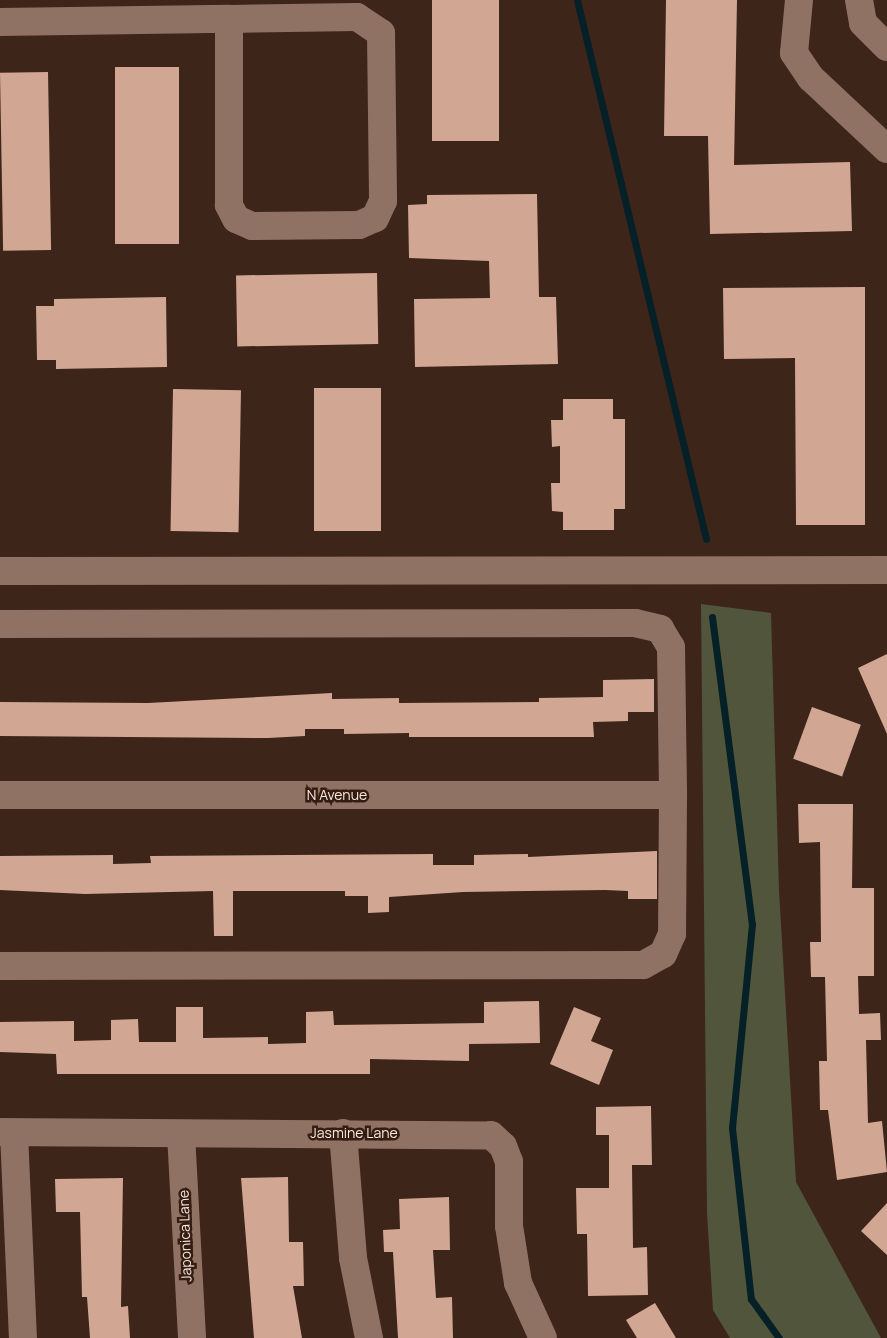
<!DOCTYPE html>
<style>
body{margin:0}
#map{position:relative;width:887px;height:1338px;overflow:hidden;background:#3e2519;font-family:Manrope,sans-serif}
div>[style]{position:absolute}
.green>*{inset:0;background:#51553c}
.stream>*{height:7px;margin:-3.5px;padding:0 3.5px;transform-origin:3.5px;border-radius:3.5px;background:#062027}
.building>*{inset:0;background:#d1a794;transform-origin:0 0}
.minor>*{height:28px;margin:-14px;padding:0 14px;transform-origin:14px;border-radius:14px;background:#907264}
span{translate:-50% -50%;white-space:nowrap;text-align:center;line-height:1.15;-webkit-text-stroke:5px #341c10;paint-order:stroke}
.street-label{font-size:14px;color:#f9e8e0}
</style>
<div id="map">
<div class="green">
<div style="clip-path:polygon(701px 604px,771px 613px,779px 890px,796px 1182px,881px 1338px,730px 1338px,713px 1310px,707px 1213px)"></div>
</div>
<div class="stream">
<div style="left:577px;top:0;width:554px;rotate:76.54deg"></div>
<div style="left:712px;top:617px;width:310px;rotate:82.6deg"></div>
<div style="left:752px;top:924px;width:205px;rotate:95.6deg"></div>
<div style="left:732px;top:1128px;width:172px;rotate:83.7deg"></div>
<div style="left:751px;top:1299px;width:48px;rotate:54.3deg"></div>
</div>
<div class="building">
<div style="left:432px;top:0;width:67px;height:141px"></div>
<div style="clip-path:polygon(666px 0,737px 0,734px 165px,850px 162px,852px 231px,710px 234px,708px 136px,664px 136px)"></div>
<div style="left:115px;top:67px;width:64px;height:177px"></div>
<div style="left:48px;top:72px;width:178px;height:48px;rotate:89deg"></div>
<div style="clip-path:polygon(537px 194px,539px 297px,556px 297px,558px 364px,415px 367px,414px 299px,490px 298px,489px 261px,409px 258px,408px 205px,427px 204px,427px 195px)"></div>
<div style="left:377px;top:273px;width:71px;height:141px;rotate:89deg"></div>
<div style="clip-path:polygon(865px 287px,865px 525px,796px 525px,795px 358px,724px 359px,723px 288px)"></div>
<div style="clip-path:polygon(166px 297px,167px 367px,56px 369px,56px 360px,37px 360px,36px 306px,54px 306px,54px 299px)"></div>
<div style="left:381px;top:388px;width:143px;height:67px;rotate:90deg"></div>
<div style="left:173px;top:389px;width:68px;height:142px;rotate:1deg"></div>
<div style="clip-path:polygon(563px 399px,613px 399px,613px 419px,625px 419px,625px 509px,614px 509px,614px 530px,563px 530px,563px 512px,552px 511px,551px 483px,560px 483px,560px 446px,552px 447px,551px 420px,563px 420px)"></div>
<div style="clip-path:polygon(887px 654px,887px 734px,858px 668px)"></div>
<div style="clip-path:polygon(654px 679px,654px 712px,628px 712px,628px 721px,593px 722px,594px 737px,409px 737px,409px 733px,344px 734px,344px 729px,305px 729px,305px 736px,268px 738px,0 736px,0 702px,148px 703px,332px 693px,332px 699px,399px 698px,399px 703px,539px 702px,539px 698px,603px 697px,603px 680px)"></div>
<div style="left:812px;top:707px;width:52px;height:55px;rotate:20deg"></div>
<div style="clip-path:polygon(798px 804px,853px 804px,852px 888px,874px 888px,874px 976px,858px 976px,859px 1014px,880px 1013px,881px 1040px,866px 1040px,868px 1123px,882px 1121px,887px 1172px,837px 1180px,828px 1110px,820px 1110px,819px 1061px,827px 1061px,825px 977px,811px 977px,810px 942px,821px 942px,820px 842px,799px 843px)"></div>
<div style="clip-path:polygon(657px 851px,657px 899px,628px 899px,628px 891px,605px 890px,463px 892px,389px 897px,389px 912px,368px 913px,368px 896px,345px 896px,345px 891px,233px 891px,233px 936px,214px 936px,213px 891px,85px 894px,0 890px,0 856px,113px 855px,113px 864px,151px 863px,150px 856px,433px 854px,433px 865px,474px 865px,474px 855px,528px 854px,528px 857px)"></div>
<div style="clip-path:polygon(539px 1001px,540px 1043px,469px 1044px,469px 1061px,370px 1059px,370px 1074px,57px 1074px,56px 1054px,0 1052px,0 1022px,74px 1021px,74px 1041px,111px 1040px,111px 1020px,138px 1019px,139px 1042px,176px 1042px,176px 1007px,203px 1007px,203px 1038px,268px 1037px,268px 1044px,306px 1043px,306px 1012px,333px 1011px,334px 1025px,484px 1023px,484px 1002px)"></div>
<div style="clip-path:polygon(574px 1007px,601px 1018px,591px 1041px,613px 1050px,599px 1085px,550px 1064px)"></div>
<div style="clip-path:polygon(651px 1106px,652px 1165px,632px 1165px,633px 1248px,647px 1247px,648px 1295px,588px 1296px,587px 1234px,577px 1234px,576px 1188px,609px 1188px,609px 1135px,596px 1135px,596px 1107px)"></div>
<div style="clip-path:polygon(288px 1177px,289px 1242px,303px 1242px,304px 1286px,293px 1286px,302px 1338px,254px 1338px,241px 1178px)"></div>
<div style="clip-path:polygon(123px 1178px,121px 1307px,128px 1306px,130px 1338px,90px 1338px,87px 1297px,82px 1297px,80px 1212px,56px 1212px,55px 1179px)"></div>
<div style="clip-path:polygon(449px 1197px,450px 1250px,433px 1250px,436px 1298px,452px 1297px,453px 1338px,398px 1338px,393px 1252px,384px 1252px,383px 1230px,400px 1229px,399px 1199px)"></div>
<div style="clip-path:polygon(887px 1203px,887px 1255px,861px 1231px)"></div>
<div style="clip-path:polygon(655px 1303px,676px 1338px,637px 1338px,626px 1320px)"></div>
</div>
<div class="minor">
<div style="left:799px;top:0;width:53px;rotate:95.4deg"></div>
<div style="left:794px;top:53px;width:30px;rotate:56deg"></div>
<div style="left:811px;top:78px;width:104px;rotate:43.1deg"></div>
<div style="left:859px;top:0;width:23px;rotate:80deg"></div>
<div style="left:863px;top:23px;width:34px;rotate:45deg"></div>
<div style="left:357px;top:17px;width:29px;rotate:34deg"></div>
<div style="left:381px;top:33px;width:168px;rotate:89.3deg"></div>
<div style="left:383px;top:201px;width:19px;rotate:115deg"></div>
<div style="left:375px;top:218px;width:17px;rotate:156deg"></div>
<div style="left:359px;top:225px;width:107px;rotate:179.5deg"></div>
<div style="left:252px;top:226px;width:17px;rotate:-156deg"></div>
<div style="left:236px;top:219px;width:16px;rotate:-117deg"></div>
<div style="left:229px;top:205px;width:186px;rotate:-90deg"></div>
<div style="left:229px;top:19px;width:128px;rotate:-0.9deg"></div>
<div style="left:0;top:22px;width:229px;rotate:-0.8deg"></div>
<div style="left:0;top:571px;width:887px;rotate:-0.06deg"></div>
<div style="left:0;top:624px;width:635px;rotate:-0.09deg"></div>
<div style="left:635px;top:623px;width:26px;rotate:13deg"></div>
<div style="left:660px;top:629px;width:21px;rotate:59deg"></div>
<div style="left:671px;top:647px;width:148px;rotate:89.2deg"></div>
<div style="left:673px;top:795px;width:139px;rotate:90.4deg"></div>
<div style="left:672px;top:934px;width:22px;rotate:114deg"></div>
<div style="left:663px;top:954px;width:23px;rotate:151deg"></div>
<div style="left:643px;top:965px;width:643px;rotate:179.91deg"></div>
<div style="left:0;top:795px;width:673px"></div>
<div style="left:0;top:1132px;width:491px;rotate:0.4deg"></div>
<div style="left:491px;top:1135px;width:16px;rotate:43deg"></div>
<div style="left:503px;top:1146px;width:17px;rotate:69deg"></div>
<div style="left:509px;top:1162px;width:64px;rotate:90deg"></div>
<div style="left:509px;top:1226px;width:58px;rotate:81deg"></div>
<div style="left:518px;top:1283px;width:60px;rotate:65.6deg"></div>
<div style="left:14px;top:1133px;width:205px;rotate:87.5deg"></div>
<div style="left:343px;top:1133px;width:125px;rotate:85.4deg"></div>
<div style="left:353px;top:1258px;width:82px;rotate:78.7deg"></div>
<div style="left:181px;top:1134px;width:204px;rotate:86.9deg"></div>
</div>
<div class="street-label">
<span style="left:337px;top:795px">N Avenue</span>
<span style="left:354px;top:1133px">Jasmine Lane</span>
<span style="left:185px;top:1236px;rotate:-92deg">Japonica Lane</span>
</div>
</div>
